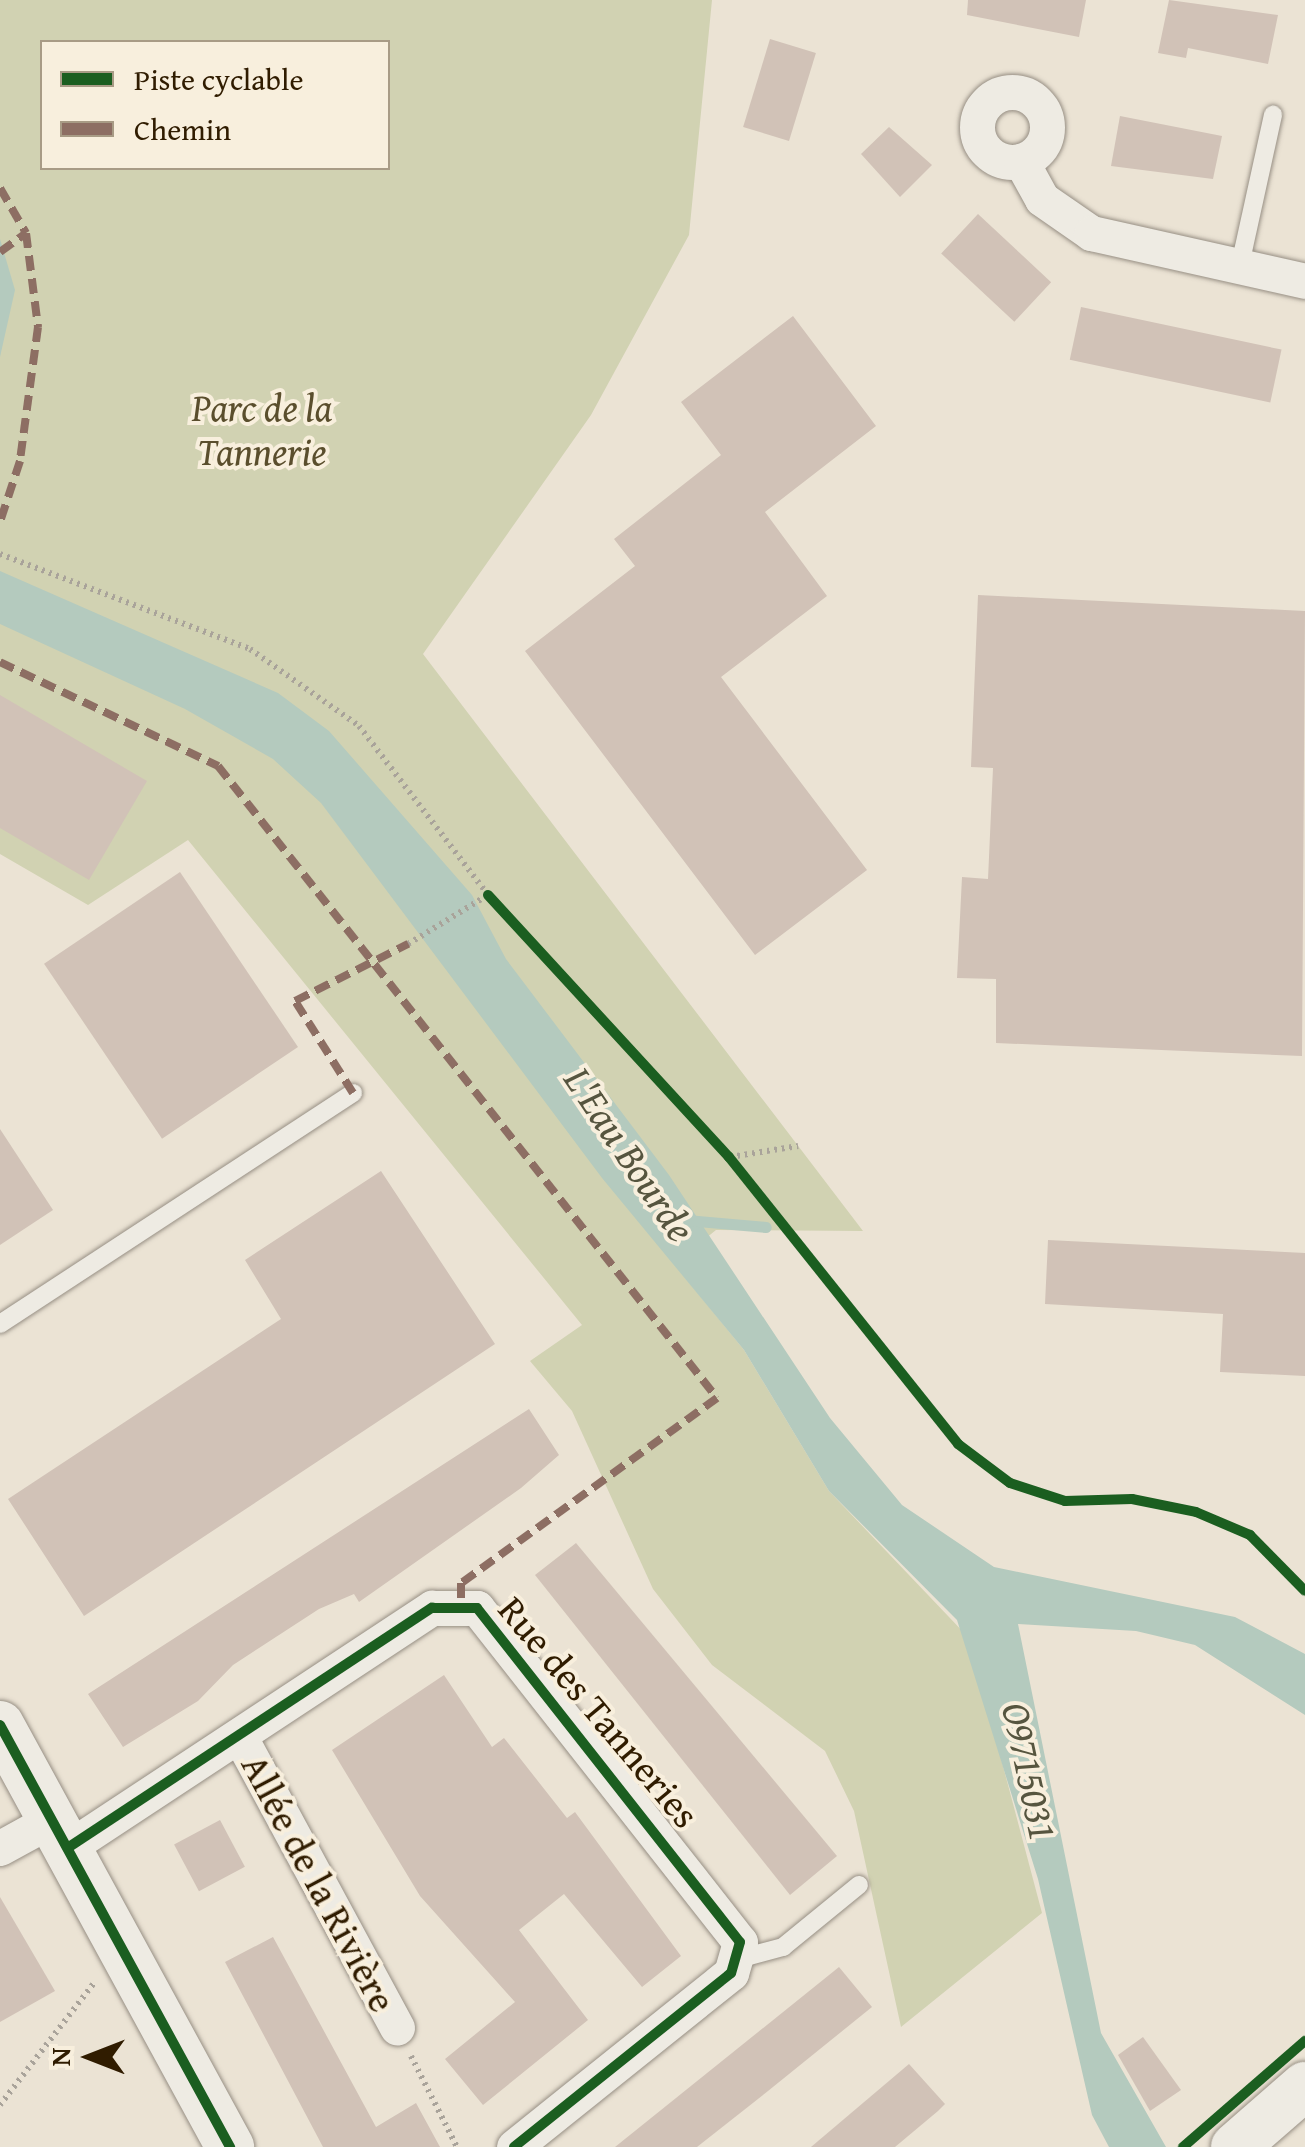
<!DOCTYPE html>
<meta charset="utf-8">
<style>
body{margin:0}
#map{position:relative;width:1305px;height:2147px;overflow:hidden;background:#ebe3d4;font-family:"Gentium Book Plus",serif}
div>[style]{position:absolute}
.green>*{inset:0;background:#d1d2b2}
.water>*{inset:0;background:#b4cabe}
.stream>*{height:11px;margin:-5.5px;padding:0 5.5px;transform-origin:5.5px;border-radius:5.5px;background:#b4cabe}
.building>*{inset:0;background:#d1c2b7;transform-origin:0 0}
.path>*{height:6px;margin-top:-3px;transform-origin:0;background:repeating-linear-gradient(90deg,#a9a39a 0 2.5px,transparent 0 7.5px)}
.roads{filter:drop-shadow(0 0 2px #978f84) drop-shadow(0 0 2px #978f84)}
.lane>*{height:18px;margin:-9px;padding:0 9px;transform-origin:9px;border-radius:9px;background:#eeebe3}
.street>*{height:35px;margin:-17.5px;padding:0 17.5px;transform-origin:17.5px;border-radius:17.5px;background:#eeebe3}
.street>.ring{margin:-17.5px;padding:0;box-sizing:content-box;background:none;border:35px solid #eeebe3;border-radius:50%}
.secondary>*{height:48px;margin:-24px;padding:0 24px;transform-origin:24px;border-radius:24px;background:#eeebe3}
.quiet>*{height:8px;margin-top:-4px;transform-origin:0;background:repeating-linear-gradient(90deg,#8d6e63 0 15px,transparent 0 23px)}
.cycleway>*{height:10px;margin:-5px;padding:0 5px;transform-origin:5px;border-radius:5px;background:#1b5e20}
span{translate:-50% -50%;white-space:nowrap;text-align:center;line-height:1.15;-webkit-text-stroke:8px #f8efdd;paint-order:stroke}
.park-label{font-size:38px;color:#5a4e2d;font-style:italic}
.street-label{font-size:38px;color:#301c00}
.water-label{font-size:40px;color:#56553f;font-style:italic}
.legend{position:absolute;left:40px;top:40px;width:350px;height:130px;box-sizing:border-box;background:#f8efdd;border:2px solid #a89b85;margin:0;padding:12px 18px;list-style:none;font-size:30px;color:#301c00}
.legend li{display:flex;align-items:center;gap:20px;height:50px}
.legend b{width:50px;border:2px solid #a89b85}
.north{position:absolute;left:40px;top:2007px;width:100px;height:100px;-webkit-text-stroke:8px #f8efdd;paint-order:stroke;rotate:270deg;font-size:28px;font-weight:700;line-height:40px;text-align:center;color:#301c00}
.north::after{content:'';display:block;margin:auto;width:35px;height:45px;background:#301c00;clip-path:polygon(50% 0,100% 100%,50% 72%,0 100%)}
</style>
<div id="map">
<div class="green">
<div style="clip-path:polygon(evenodd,0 0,712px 0,689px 235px,591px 415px,423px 654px,863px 1231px,716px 1230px,674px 1264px,744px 1350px,829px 1491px,969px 1638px,1042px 1913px,901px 2027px,854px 1811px,825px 1751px,712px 1665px,653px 1589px,572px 1411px,530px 1361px,582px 1325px,188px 840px,88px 905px,0 854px,0 0,42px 42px,388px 42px,388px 168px,42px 168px,42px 42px)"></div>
</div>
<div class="water">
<div style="clip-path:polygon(0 239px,15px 290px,0 357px)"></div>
<div style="clip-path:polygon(0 571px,278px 693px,329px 731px,472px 895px,506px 959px,669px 1175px,830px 1418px,902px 1505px,994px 1567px,1235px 1617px,1305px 1654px,1305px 1715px,1195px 1645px,1136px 1631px,1018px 1624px,1101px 2033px,1166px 2147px,1109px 2147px,1092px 2115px,1038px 1879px,957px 1620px,829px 1491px,744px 1350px,602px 1178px,321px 803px,273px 759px,185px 709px,0 624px)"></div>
</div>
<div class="stream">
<div style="left:686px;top:1220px;width:80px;rotate:5deg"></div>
</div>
<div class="building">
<div style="clip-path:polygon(968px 0,1086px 0,1079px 37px,967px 15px)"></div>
<div style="clip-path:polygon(1169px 0,1278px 15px,1268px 64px,1188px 48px,1186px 58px,1158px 53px)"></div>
<div style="left:770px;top:39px;width:48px;height:92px;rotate:17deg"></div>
<div style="clip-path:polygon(1120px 116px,1222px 136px,1213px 179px,1111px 166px)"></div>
<div style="clip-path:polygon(889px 127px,932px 165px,900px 197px,861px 154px)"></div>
<div style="left:978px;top:214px;width:100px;height:54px;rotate:43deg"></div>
<div style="left:1081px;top:307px;width:205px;height:54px;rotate:12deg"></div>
<div style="clip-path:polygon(793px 316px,876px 426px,765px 512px,827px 596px,721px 677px,867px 870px,755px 955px,525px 651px,635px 566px,614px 539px,721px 455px,681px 402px)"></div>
<div style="clip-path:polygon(978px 595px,1305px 611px,1302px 1056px,996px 1043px,996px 979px,957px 978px,962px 877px,988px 879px,993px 768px,971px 767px)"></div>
<div style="clip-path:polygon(0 695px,147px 781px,89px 880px,0 828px)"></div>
<div style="left:180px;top:872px;width:211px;height:164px;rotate:56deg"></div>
<div style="clip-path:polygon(0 1129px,53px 1210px,0 1245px)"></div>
<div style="clip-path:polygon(381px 1171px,495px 1344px,84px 1616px,8px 1499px,281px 1319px,245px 1260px)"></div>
<div style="clip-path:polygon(1048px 1240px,1305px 1253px,1305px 1376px,1220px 1372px,1223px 1314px,1045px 1304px)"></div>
<div style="clip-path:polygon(529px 1409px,559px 1455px,521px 1488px,359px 1602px,354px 1594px,319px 1609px,233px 1665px,198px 1701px,123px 1747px,88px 1694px)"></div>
<div style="clip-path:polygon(576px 1543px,837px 1856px,790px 1895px,535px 1575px)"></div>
<div style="clip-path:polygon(444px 1675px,492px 1747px,504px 1738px,567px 1818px,575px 1812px,681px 1956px,642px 1987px,564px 1894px,519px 1930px,588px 2020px,483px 2105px,445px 2059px,515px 2002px,420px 1896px,332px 1750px)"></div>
<div style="left:220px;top:1820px;width:53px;height:52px;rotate:62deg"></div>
<div style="clip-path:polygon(0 1897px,55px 1991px,0 2022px)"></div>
<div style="clip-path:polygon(273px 1937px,376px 2127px,416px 2103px,440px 2147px,323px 2147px,225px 1962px)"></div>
<div style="clip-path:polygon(839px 1967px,872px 2007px,768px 2091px,697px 2147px,615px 2147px)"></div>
<div style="clip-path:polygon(1143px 2037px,1181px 2090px,1150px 2111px,1118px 2055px)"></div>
<div style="clip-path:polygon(909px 2064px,945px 2104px,938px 2111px,895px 2147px,811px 2147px)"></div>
</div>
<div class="path">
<div style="left:0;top:554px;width:267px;rotate:20.8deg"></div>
<div style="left:250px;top:649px;width:133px;rotate:35.2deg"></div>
<div style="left:359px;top:726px;width:213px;rotate:52.6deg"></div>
<div style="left:488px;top:895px;width:356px;rotate:47.4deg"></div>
<div style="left:729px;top:1157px;width:367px;rotate:51.4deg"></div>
<div style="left:958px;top:1444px;width:65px;rotate:36.9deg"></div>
<div style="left:1010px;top:1483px;width:58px;rotate:18.1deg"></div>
<div style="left:1065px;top:1501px;width:67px;rotate:-1.7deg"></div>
<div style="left:1132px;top:1499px;width:65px;rotate:11.5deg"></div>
<div style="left:1196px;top:1512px;width:59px;rotate:23.1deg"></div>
<div style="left:1250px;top:1535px;width:78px;rotate:45.5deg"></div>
<div style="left:408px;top:944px;width:94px;rotate:-31.5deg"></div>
<div style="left:730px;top:1157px;width:69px;rotate:-9.2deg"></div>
<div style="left:411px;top:2056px;width:102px;rotate:63.2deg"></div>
<div style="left:0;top:2105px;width:154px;rotate:-52.4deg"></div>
</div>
<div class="roads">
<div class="lane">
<div style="left:1240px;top:265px;width:154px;rotate:-77.6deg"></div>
<div style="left:0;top:1324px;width:422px;rotate:-33.2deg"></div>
<div style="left:738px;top:1959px;width:47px;rotate:-14.9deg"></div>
<div style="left:783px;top:1947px;width:98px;rotate:-39.2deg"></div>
</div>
<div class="street">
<div class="ring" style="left:977px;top:92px;width:35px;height:35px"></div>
<div style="left:1021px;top:161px;width:43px;rotate:61.1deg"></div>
<div style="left:1042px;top:199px;width:60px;rotate:34.8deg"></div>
<div style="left:1091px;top:233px;width:219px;rotate:12.6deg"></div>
<div style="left:241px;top:1739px;width:328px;rotate:61.6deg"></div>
<div style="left:69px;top:1847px;width:435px;rotate:-33.4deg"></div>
<div style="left:432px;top:1608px;width:45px"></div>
<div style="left:477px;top:1608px;width:425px;rotate:51.8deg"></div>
<div style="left:740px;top:1942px;width:32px;rotate:106deg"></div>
<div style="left:731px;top:1973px;width:278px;rotate:141.3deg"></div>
<div style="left:0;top:1848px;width:60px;rotate:-28.7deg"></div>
</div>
<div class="secondary">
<div style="left:0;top:1725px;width:481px;rotate:61.4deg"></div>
<div style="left:1235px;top:2147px;width:93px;rotate:-41.1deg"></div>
</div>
</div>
<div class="quiet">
<div style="left:0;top:188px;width:52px;rotate:60deg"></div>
<div style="left:26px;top:233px;width:95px;rotate:82.7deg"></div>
<div style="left:38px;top:327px;width:135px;rotate:97.7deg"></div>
<div style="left:20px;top:461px;width:64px;rotate:108.2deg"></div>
<div style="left:0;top:252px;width:32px;rotate:-36deg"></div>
<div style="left:0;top:662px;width:242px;rotate:25.5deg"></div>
<div style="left:218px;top:766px;width:805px;rotate:51.71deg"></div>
<div style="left:717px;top:1398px;width:316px;rotate:144.1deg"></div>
<div style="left:461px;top:1583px;width:18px;rotate:90deg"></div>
<div style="left:353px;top:1093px;width:109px;rotate:-122.2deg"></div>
<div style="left:295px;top:1001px;width:127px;rotate:-26.8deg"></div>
</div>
<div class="cycleway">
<div style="left:488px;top:895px;width:356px;rotate:47.4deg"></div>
<div style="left:729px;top:1157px;width:367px;rotate:51.4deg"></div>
<div style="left:958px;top:1444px;width:65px;rotate:36.9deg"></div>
<div style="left:1010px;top:1483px;width:58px;rotate:18.1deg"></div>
<div style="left:1065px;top:1501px;width:67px;rotate:-1.7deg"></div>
<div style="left:1132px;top:1499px;width:65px;rotate:11.5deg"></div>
<div style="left:1196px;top:1512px;width:59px;rotate:23.1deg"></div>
<div style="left:1250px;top:1535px;width:78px;rotate:45.5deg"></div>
<div style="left:0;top:1725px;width:481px;rotate:61.4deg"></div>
<div style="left:69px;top:1847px;width:435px;rotate:-33.4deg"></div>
<div style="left:432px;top:1608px;width:45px"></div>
<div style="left:477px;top:1608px;width:425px;rotate:51.8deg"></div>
<div style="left:740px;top:1942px;width:32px;rotate:106deg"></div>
<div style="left:731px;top:1973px;width:278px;rotate:141.3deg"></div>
<div style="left:1183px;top:2147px;width:162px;rotate:-41deg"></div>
</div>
<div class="park-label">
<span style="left:262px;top:430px">Parc de la<br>Tannerie</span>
</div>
<div class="street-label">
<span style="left:599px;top:1712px;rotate:50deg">Rue des Tanneries</span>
<span style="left:319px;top:1883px;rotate:62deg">Allée de la Rivière</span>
</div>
<div class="water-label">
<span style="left:630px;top:1154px;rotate:56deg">L'Eau Bourde</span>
<span style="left:1030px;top:1771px;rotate:78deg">O9715031</span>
</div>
<ul class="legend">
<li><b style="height:12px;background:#1b5e20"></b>Piste cyclable</li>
<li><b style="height:12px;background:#8d6e63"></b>Chemin</li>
</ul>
<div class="north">N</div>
</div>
